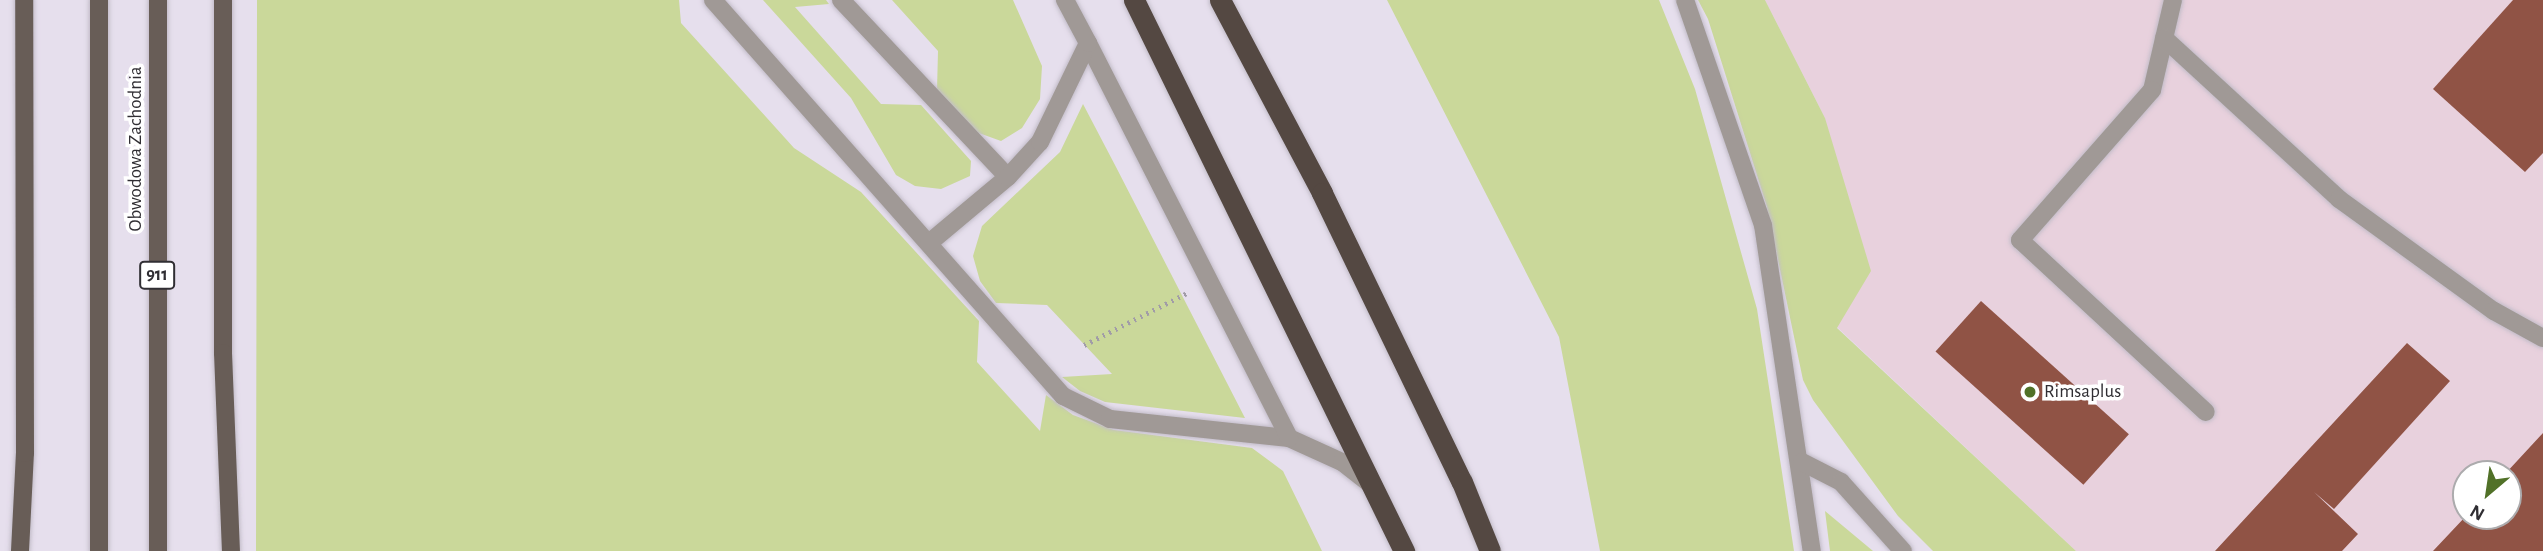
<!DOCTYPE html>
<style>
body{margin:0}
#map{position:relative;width:2543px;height:551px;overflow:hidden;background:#e6dfed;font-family:"Alegreya Sans",sans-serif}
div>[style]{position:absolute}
.industrial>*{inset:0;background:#e8d1dd}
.green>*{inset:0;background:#cad89a}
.building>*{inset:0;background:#905345;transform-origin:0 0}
.path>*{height:4.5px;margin-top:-2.25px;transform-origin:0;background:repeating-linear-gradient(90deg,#a19ca7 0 2px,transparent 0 7px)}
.roads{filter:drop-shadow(0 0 2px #c2bcc8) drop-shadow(0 0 2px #c2bcc8)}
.service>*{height:18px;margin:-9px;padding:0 9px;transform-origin:9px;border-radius:9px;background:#a09996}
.primary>*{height:18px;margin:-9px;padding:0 9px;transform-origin:9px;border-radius:9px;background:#685d57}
.motorway>*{height:21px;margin:-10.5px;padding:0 10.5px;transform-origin:10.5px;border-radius:10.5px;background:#544842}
.dots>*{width:19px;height:19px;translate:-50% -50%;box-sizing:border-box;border:4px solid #fff;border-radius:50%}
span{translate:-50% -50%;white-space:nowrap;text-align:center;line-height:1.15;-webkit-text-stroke:7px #fff;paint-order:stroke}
.shield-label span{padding:2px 5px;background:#fff;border:2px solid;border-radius:5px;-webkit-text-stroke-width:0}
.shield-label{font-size:18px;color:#302e33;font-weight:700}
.street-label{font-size:19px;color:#302e33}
.poi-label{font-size:19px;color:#302e33}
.left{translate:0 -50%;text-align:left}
.north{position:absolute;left:2452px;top:460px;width:70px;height:70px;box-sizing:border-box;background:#fff;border:2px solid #acabad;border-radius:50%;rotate:209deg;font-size:19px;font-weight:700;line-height:28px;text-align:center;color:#302e33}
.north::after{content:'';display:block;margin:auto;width:24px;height:32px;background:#517128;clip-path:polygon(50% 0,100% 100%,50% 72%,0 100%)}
</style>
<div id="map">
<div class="industrial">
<div style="clip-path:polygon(evenodd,1765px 0,2543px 0,2543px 551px,2076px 551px,1837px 327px,1825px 118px,1765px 0,2466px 474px,2508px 474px,2508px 516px,2466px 516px,2466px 474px)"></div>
</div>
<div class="green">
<div style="clip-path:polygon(257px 0,679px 0,681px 23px,794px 148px,861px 192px,979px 321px,977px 362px,1040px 431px,1046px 395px,1073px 415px,1114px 430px,1252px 448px,1283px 471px,1322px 551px,256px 551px)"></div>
<div style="clip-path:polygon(763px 0,826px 0,829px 4px,795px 7px,881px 104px,921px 105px,971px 161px,970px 176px,941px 189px,915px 186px,896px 175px,851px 98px)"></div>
<div style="clip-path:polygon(892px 0,1013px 0,1042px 66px,1040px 99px,1022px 128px,1001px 141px,976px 132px,937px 90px,938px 51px)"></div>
<div style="clip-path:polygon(1387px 0,1659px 0,1695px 89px,1757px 309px,1794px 551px,1600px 551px,1559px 337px)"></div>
<div style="clip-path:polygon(1698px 0,1765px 0,1825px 118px,1871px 271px,1837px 328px,2076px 551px,1933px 551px,1898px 516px,1813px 400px,1803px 380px,1767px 207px,1708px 19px)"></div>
<div style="clip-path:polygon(1083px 104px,1116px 167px,1245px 418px,1105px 402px,1080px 391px,1062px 377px,1112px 374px,1047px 305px,996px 303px,980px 281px,973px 256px,982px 226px,1060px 152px)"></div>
<div style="clip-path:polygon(1825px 511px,1873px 551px,1830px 551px)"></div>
</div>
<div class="building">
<div style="clip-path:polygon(2513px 0,2543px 0,2543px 153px,2525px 172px,2433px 89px)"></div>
<div style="left:1981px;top:301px;width:199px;height:68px;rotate:42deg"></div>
<div style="clip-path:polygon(2407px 343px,2450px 381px,2334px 509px,2314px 492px,2358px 534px,2342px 551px,2215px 551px)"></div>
<div style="clip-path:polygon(2543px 433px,2543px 551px,2433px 551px,2466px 516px,2508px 516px,2505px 474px)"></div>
</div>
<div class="path">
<div style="left:1084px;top:345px;width:115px;rotate:-26.8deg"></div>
</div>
<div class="roads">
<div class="service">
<div style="left:713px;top:0;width:529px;rotate:48.53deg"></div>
<div style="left:1063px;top:396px;width:52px;rotate:26.1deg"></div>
<div style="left:1110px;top:419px;width:180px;rotate:6.1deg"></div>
<div style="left:1289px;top:438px;width:58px;rotate:24.4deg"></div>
<div style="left:1342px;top:462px;width:34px;rotate:38deg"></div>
<div style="left:841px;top:0;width:243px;rotate:46.7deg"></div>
<div style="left:1685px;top:0;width:238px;rotate:70.9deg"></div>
<div style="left:1763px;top:225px;width:330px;rotate:81.5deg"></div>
<div style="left:2173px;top:0;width:92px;rotate:103.1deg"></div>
<div style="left:2152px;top:90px;width:200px;rotate:131.3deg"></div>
<div style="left:2020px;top:240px;width:253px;rotate:42.8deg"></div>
<div style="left:2164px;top:38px;width:238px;rotate:42.6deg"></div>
<div style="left:2339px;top:199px;width:191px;rotate:35.9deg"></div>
<div style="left:2494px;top:311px;width:56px;rotate:28.9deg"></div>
<div style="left:1088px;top:43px;width:443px;rotate:63deg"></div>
<div style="left:929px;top:243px;width:103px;rotate:-39.9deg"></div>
<div style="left:1008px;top:177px;width:47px;rotate:-47.6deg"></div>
<div style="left:1040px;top:142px;width:110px;rotate:-64.1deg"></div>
<div style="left:1088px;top:43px;width:49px;rotate:-118.1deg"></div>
<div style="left:1802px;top:462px;width:44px;rotate:27.1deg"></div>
<div style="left:1841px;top:482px;width:93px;rotate:48.1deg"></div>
</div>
<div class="primary">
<div style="left:99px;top:0;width:551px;rotate:90deg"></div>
<div style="left:223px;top:0;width:353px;rotate:90deg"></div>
<div style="left:223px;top:353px;width:198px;rotate:87.7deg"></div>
<div style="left:20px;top:551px;width:98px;rotate:-87.1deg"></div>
<div style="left:25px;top:453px;width:453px;rotate:-90.1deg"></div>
<div style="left:158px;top:551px;width:551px;rotate:-90deg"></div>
</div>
<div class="motorway">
<div style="left:1134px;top:0;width:614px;rotate:63.89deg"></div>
<div style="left:1220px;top:0;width:218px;rotate:62.1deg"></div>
<div style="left:1322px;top:193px;width:321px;rotate:64.2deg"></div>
<div style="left:1462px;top:482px;width:74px;rotate:67.9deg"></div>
</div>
</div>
<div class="dots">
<div style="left:2030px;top:392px;background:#517128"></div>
</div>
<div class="shield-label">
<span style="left:157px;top:275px">911</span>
</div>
<div class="street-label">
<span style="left:136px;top:149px;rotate:-90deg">Obwodowa Zachodnia</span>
</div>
<div class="poi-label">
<span class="left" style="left:2044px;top:392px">Rimsaplus</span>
</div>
<div class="north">N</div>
</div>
